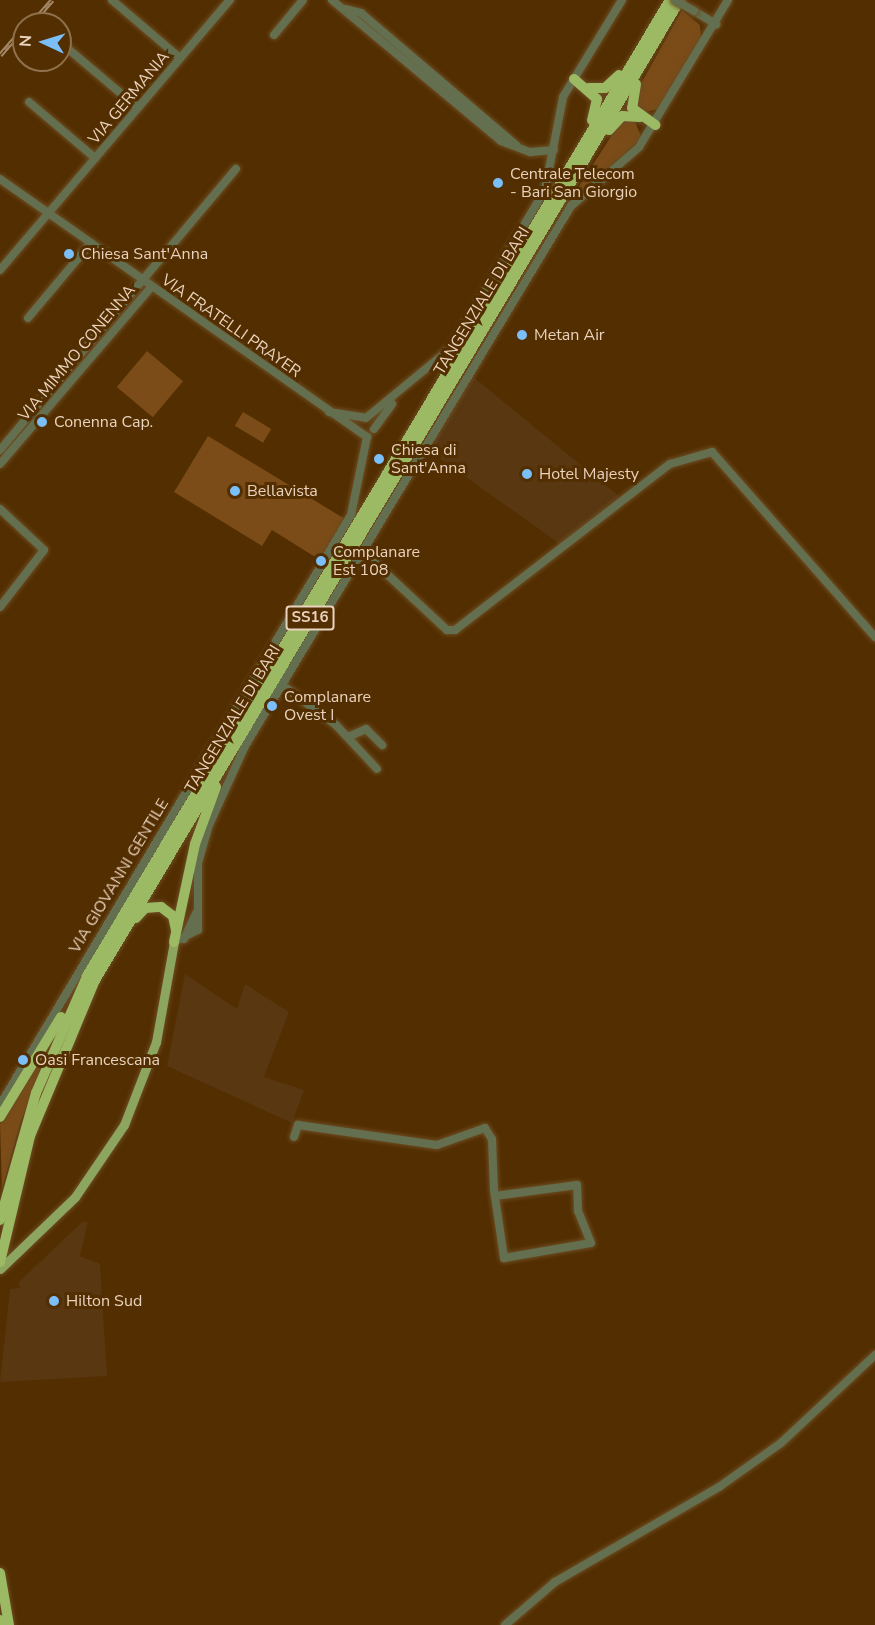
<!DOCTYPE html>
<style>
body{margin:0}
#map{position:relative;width:875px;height:1625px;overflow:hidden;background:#522e00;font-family:"Nunito Sans",sans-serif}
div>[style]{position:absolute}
.built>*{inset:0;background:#583711}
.green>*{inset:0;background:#7b4c17;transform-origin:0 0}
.roads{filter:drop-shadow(0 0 2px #6d4c22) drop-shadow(0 0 2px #6d4c22)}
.minor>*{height:8px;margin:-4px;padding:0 4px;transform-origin:4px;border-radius:4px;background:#636f4e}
.major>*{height:9px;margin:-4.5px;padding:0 4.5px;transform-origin:4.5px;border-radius:4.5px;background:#8ca55f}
.highway>*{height:10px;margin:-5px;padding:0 5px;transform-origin:5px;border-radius:5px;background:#9cba64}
.rail>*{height:4.5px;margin-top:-2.25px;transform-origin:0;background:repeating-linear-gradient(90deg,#522e00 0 7px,#a48766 0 14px);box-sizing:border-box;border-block:2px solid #a48766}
.bridges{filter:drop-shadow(0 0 2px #6d4c22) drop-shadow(0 0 2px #6d4c22)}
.minor-bridge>*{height:8px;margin:-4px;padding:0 4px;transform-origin:4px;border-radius:4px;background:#636f4e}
.dots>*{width:16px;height:16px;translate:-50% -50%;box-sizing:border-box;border:3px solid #522e00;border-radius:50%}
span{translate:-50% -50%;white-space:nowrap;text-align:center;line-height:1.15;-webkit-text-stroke:6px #522e00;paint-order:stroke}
.shield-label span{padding:2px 4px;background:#522e00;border:2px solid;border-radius:4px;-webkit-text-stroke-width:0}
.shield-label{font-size:15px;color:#ead3be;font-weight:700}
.street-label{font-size:16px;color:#ead3be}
.poi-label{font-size:16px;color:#ead3be}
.left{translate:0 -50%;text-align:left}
.north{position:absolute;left:12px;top:12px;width:60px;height:60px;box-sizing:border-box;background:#522e00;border:2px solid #8f704c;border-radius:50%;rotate:274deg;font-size:16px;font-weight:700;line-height:24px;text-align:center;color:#ead3be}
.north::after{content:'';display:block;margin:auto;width:21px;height:27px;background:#7abff8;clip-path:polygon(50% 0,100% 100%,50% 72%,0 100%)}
</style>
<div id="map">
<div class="built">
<div style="clip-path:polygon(471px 375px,621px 498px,560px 544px,428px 450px)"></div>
<div style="clip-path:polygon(185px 974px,237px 1009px,245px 984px,289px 1012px,264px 1077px,304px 1090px,292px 1123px,167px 1066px)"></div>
<div style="clip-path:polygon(82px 1222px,88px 1222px,80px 1256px,100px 1264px,107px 1376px,0 1382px,10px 1289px,20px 1288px,19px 1282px)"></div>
</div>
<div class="green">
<div style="clip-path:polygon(682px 10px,700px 25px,701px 38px,658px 109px,641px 113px,633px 98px)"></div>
<div style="clip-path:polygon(622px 119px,634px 120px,642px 138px,576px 196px,497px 315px)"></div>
<div style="left:147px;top:351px;width:47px;height:47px;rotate:40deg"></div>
<div style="left:243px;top:412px;width:33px;height:16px;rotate:31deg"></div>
<div style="clip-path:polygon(208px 436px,345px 519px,320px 560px,272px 530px,262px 546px,174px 492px)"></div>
<div style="clip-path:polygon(52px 1037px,20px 1124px,2px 1189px,0 1124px)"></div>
</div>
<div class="roads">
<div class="minor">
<div style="left:112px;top:0;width:89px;rotate:40.5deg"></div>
<div style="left:332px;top:0;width:220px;rotate:39.8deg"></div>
<div style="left:501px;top:141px;width:31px;rotate:21deg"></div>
<div style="left:530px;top:152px;width:24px;rotate:-5deg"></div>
<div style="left:346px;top:9px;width:16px;rotate:15deg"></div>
<div style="left:361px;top:13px;width:204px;rotate:40.4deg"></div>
<div style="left:694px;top:11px;width:26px;rotate:31deg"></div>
<div style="left:274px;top:35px;width:45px;rotate:-50.4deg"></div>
<div style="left:60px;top:42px;width:102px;rotate:40.2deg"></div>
<div style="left:29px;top:102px;width:87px;rotate:40.3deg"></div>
<div style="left:0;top:179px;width:449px;rotate:35.1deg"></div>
<div style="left:0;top:270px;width:355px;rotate:-49.6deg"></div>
<div style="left:28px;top:318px;width:98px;rotate:-50deg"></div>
<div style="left:329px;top:412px;width:37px;rotate:9deg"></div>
<div style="left:366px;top:418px;width:112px;rotate:-39.5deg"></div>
<div style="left:452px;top:347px;width:182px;rotate:-59.4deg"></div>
<div style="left:545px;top:190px;width:95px;rotate:-79deg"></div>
<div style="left:563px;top:97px;width:114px;rotate:-58.7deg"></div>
<div style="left:374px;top:429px;width:31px;rotate:-54deg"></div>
<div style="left:0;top:450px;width:367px;rotate:-50deg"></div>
<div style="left:0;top:464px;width:233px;rotate:-49.5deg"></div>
<div style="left:0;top:509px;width:60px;rotate:43deg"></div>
<div style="left:44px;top:550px;width:72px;rotate:127.7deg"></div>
<div style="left:362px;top:551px;width:116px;rotate:42.9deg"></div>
<div style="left:447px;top:630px;width:8px"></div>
<div style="left:455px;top:630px;width:272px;rotate:-37.7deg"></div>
<div style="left:670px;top:464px;width:44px;rotate:-15.9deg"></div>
<div style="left:712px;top:452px;width:247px;rotate:48.6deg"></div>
<div style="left:282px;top:685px;width:67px;rotate:36.5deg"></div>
<div style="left:336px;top:725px;width:60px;rotate:47deg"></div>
<div style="left:348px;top:737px;width:20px;rotate:-24deg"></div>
<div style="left:366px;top:729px;width:23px;rotate:45deg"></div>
<div style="left:184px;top:939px;width:29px;rotate:-65deg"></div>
<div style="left:174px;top:942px;width:27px;rotate:-27deg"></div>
<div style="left:198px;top:930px;width:67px;rotate:-90deg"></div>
<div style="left:198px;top:863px;width:40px;rotate:-74deg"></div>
<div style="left:209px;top:825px;width:87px;rotate:-65.5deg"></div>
<div style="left:245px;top:746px;width:631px;rotate:-58.88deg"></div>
<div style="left:571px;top:206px;width:90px;rotate:-40.9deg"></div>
<div style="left:639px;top:147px;width:172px;rotate:-58.8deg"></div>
<div style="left:0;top:1105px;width:687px;rotate:-59.25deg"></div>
<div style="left:351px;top:515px;width:80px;rotate:-78.4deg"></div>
<div style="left:294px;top:1137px;width:13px;rotate:-72deg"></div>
<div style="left:298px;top:1125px;width:140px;rotate:8.2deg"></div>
<div style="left:437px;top:1145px;width:51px;rotate:-19.5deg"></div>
<div style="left:485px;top:1128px;width:13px;rotate:58deg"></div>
<div style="left:492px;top:1139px;width:51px;rotate:87.8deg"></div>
<div style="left:494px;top:1190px;width:69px;rotate:81.6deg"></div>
<div style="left:504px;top:1258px;width:88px;rotate:-9.8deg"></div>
<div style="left:591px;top:1243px;width:35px;rotate:-112deg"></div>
<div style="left:578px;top:1211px;width:26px;rotate:-92deg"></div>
<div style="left:577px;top:1185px;width:83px;rotate:172.4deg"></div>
<div style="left:505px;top:1625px;width:66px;rotate:-40.7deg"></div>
<div style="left:555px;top:1582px;width:190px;rotate:-30.1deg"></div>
<div style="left:719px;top:1487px;width:76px;rotate:-35.4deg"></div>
<div style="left:781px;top:1443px;width:129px;rotate:-43.1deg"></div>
</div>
<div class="major">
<div style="left:0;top:1269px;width:104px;rotate:-43.8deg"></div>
<div style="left:75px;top:1197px;width:87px;rotate:-55.8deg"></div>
<div style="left:124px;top:1125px;width:89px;rotate:-68.9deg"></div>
<div style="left:156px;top:1042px;width:102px;rotate:-79.8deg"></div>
</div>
<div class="highway">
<div style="left:574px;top:79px;width:30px;rotate:41deg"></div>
<div style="left:597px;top:99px;width:22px;rotate:103deg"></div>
<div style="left:636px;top:84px;width:24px;rotate:99deg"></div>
<div style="left:632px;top:108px;width:29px;rotate:36deg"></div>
<div style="left:589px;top:88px;width:16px"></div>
<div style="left:605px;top:88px;width:19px;rotate:-43deg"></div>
<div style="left:609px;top:130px;width:19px;rotate:-47deg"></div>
<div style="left:622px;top:116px;width:18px;rotate:3deg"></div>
<div style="left:136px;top:918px;width:13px;rotate:-48deg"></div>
<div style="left:145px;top:908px;width:16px;rotate:-4deg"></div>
<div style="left:161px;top:907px;width:15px;rotate:37deg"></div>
<div style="left:173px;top:916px;width:14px;rotate:78deg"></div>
<div style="left:174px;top:942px;width:100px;rotate:-77.9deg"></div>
<div style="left:195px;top:844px;width:61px;rotate:-69.8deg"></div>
<div style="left:0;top:1117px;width:117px;rotate:-58.6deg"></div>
<div style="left:0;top:1220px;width:132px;rotate:-74.2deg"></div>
<div style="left:36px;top:1093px;width:128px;rotate:-66.4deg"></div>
<div style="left:87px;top:976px;width:1137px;rotate:-59.15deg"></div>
<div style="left:0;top:1262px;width:130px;rotate:-76.6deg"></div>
<div style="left:30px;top:1136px;width:167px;rotate:-67.4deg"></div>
<div style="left:94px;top:982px;width:1144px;rotate:-59.17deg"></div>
<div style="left:0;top:1573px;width:53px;rotate:80.2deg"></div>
<div style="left:0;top:1620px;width:5px;rotate:79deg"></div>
</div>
</div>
<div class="rail">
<div style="left:31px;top:24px;width:32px;rotate:-49deg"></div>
<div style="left:0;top:55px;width:37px;rotate:-49deg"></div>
</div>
<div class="bridges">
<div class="minor-bridge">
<div style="left:675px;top:0;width:22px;rotate:30deg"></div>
</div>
</div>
<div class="dots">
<div style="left:498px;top:183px;background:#7abff8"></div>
<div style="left:69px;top:254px;background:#7abff8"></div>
<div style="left:522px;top:335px;background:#7abff8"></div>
<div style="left:42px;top:422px;background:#7abff8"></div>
<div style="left:379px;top:459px;background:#7abff8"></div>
<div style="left:527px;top:474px;background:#7abff8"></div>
<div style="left:235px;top:491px;background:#7abff8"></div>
<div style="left:321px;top:561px;background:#7abff8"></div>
<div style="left:272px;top:706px;background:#7abff8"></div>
<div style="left:23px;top:1060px;background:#7abff8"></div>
<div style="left:54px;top:1301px;background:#7abff8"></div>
</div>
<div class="shield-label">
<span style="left:310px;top:618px">SS16</span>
</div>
<div class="street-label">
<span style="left:129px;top:98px;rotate:-50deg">VIA GERMANIA</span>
<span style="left:482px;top:301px;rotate:-59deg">TANGENZIALE DI BARI</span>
<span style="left:231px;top:326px;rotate:35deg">VIA FRATELLI PRAYER</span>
<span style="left:77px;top:353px;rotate:-50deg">VIA MIMMO CONENNA</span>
<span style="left:233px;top:719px;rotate:-59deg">TANGENZIALE DI BARI</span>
<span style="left:119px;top:876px;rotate:-59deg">VIA GIOVANNI GENTILE</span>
</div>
<div class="poi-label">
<span class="left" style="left:510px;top:183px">Centrale Telecom<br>- Bari San Giorgio</span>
<span class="left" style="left:81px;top:254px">Chiesa Sant'Anna</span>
<span class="left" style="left:534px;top:335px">Metan Air</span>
<span class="left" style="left:54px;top:422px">Conenna Cap.</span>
<span class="left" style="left:391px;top:459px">Chiesa di<br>Sant'Anna</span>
<span class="left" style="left:539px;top:474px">Hotel Majesty</span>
<span class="left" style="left:247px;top:491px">Bellavista</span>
<span class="left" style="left:333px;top:561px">Complanare<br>Est 108</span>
<span class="left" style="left:284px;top:706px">Complanare<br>Ovest I</span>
<span class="left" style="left:35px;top:1060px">Oasi Francescana</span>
<span class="left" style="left:66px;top:1301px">Hilton Sud</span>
</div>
<div class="north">N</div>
</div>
